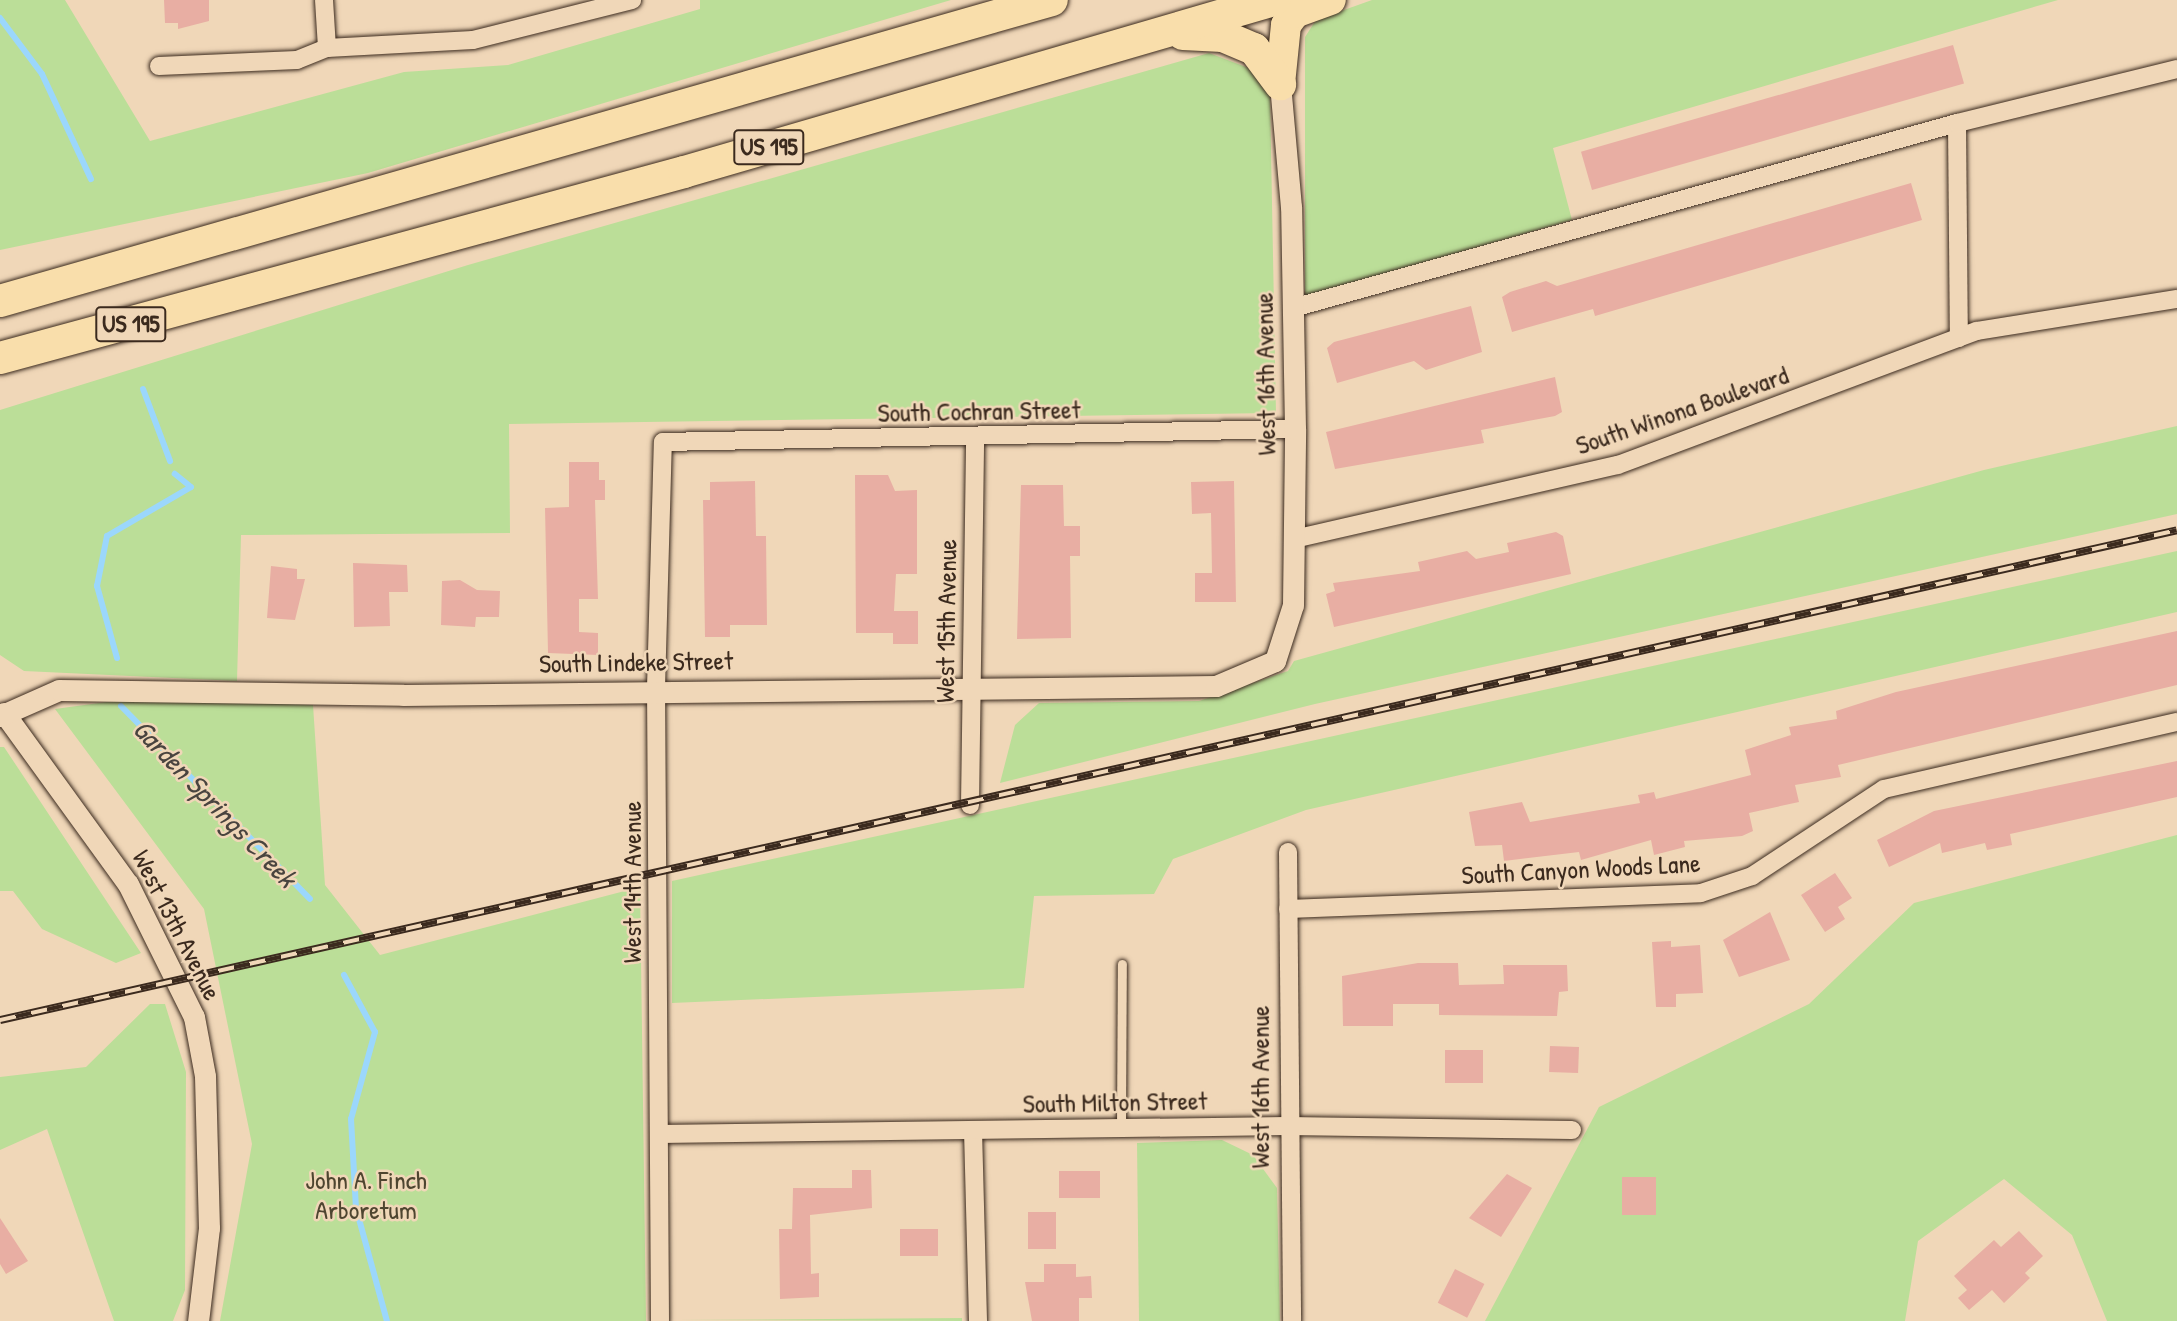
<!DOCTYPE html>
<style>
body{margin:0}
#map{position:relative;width:2177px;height:1321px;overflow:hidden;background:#f0d7b8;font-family:"Patrick Hand",sans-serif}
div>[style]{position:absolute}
.green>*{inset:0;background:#bbde98}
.stream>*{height:6px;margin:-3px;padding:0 3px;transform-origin:3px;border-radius:3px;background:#9bd7fc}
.building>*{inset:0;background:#e8aea3;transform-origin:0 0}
.roads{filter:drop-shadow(0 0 2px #3b2a1e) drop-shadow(0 0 2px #3b2a1e)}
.service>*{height:9px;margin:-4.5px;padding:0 4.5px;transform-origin:4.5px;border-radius:4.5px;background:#f0d7b8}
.minor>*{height:18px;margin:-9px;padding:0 9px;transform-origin:9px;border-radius:9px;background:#f0d7b8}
.tertiary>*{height:21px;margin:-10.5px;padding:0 10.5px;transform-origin:10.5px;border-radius:10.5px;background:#f0d7b8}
.trunk>*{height:30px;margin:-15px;padding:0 15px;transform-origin:15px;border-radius:15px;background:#f9deab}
.motorway>*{height:32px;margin:-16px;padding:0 16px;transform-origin:16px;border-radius:16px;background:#f9deab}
.rail>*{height:8px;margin-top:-4px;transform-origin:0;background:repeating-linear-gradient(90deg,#f0d7b8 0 16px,#3b2a1e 0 32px);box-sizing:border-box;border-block:2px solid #3b2a1e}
span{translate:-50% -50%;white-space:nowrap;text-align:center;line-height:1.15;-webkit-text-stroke:5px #f0d7b8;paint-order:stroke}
.shield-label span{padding:2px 5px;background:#f0d7b8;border:2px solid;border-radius:5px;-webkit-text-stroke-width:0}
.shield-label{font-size:24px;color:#3b2a1e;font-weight:700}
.street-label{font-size:26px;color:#3b2a1e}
.park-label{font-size:26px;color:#4e4530}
.water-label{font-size:28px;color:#49443f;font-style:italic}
</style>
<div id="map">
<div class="green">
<div style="clip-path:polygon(0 0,65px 0,150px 141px,404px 72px,508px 65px,700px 9px,700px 0,951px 0,368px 173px,0 250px)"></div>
<div style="clip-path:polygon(1372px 0,2058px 0,1553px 148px,1572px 220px,1305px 297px,1305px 37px,1316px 20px)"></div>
<div style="clip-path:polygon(1209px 53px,1254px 70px,1270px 97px,1276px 413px,509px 424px,510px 533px,241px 535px,237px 681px,24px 671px,0 655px,0 410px,468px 265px)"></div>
<div style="clip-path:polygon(2177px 426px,2177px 514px,1315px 704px,1000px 783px,1015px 725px,1039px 703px,1199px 701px,1288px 671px,1294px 661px,1984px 470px)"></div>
<div style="clip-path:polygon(2177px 551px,2177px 612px,1306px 810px,1173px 859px,1154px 894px,1034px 896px,1024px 988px,672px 1003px,672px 881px)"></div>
<div style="clip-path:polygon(165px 694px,313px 705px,325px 885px,380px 955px,640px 887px,646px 1321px,220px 1321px,252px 1144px,204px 909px,55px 709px)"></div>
<div style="clip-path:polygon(0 747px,4px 747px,141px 953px,116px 963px,42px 929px,13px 891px,0 891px)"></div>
<div style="clip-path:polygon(2177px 835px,2177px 1321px,2107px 1321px,2072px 1235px,2004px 1179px,1918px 1241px,1905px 1321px,1485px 1321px,1599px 1107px,1809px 1004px,1914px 903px)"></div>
<div style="clip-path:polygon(150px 1004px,165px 1004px,186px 1072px,185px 1290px,173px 1321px,114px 1321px,47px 1129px,0 1150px,0 1077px,86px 1067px)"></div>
<div style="clip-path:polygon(1222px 1140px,1253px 1155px,1277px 1188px,1280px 1321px,1139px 1321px,1137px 1143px)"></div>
<div style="clip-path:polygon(962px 1318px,962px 1321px,677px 1320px)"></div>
</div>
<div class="stream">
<div style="left:0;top:18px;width:70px;rotate:53.1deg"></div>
<div style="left:42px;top:74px;width:116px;rotate:65deg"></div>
<div style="left:143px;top:389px;width:77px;rotate:69.4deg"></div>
<div style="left:117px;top:658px;width:75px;rotate:-105.5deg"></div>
<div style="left:97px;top:586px;width:51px;rotate:-78.7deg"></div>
<div style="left:107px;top:536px;width:97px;rotate:-30.3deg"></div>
<div style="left:191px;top:487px;width:21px;rotate:-141deg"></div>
<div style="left:121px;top:706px;width:270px;rotate:45.6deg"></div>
<div style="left:344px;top:975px;width:65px;rotate:61.5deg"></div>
<div style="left:375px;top:1032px;width:90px;rotate:105.4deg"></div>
<div style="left:351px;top:1119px;width:89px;rotate:86.8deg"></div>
<div style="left:356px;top:1208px;width:117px;rotate:74.7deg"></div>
</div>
<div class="building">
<div style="clip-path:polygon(164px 0,209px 0,209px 21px,178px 29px,178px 23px,165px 23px)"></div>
<div style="left:1953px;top:45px;width:40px;height:387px;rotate:74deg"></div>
<div style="clip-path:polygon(1911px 183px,1922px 220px,1595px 316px,1593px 309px,1512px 332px,1502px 297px,1510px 292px,1546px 281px,1557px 286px)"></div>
<div style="clip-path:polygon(1471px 306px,1482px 352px,1426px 370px,1414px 361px,1337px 383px,1327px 348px,1334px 342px)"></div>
<div style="clip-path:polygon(1555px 377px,1562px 412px,1555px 416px,1481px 430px,1484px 443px,1335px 469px,1326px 432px)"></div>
<div style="clip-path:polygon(569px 462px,599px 462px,599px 480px,605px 480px,605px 500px,595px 500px,598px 599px,579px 599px,579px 632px,598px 633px,598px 655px,548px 653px,545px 508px,569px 507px)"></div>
<div style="clip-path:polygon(855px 475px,888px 475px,895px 491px,917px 490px,917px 574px,896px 574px,894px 611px,918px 611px,918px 644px,893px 644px,893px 633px,856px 633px)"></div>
<div style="clip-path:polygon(755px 481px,756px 536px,766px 536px,767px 625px,730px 625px,730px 637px,705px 637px,703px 500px,710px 500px,710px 482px)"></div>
<div style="clip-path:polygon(1234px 481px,1236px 602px,1195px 602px,1195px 573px,1212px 573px,1211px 513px,1192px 514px,1191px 482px)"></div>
<div style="clip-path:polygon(1021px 485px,1063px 485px,1064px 526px,1080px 526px,1080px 556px,1070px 556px,1071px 638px,1017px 639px)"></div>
<div style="clip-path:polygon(1556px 532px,1563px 536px,1571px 574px,1334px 627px,1326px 594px,1335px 591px,1333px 583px,1420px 571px,1418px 562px,1467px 551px,1476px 559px,1509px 552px,1507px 543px)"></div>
<div style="clip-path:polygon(353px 563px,407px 565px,408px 592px,389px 592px,390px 626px,354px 627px)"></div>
<div style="clip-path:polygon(271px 566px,297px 569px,297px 579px,305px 579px,295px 620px,267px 618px)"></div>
<div style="clip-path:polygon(460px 580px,477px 590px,500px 591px,499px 617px,476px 617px,475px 627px,441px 625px,442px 581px)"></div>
<div style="clip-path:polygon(2177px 631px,2177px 685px,1838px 765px,1841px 777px,1795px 785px,1799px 802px,1749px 813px,1753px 831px,1742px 836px,1684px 841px,1685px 847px,1654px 855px,1651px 840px,1581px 860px,1579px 852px,1504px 861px,1502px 845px,1475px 846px,1469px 812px,1522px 802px,1530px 822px,1640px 803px,1638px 795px,1654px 792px,1656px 799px,1689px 791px,1751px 775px,1745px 750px,1791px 735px,1789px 727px,1837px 719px,1836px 711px,1896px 692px)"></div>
<div style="clip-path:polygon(2177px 761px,2177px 797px,2010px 834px,2012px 845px,1987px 850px,1985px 843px,1942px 853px,1940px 843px,1889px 867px,1877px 840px,1934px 811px)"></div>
<div style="clip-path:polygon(1835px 873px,1852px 898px,1838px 907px,1845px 919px,1825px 932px,1801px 895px)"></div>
<div style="clip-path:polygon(1770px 912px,1790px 960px,1739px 977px,1723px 940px)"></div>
<div style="clip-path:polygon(1671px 941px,1671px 947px,1700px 945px,1703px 993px,1676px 994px,1676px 1007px,1656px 1007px,1652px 942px)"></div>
<div style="clip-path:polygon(1418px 963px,1458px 963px,1459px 985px,1504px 984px,1503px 965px,1567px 965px,1568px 991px,1559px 992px,1557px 1016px,1439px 1015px,1439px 1004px,1393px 1004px,1393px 1026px,1343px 1026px,1342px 976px)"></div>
<div style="left:1550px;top:1046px;width:29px;height:26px;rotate:2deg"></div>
<div style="left:1483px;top:1050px;width:33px;height:38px;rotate:90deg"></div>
<div style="clip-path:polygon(852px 1170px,871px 1170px,872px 1208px,810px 1215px,811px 1274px,819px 1273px,819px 1297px,780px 1299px,779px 1229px,792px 1229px,793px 1188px,852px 1188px)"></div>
<div style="left:1059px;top:1171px;width:41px;height:27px"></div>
<div style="clip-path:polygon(1507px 1174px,1532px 1188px,1501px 1237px,1469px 1218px)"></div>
<div style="left:1622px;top:1177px;width:34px;height:38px"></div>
<div style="left:1028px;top:1212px;width:28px;height:37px"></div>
<div style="clip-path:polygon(0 1218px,28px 1261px,6px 1274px,0 1264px)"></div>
<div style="left:900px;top:1229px;width:38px;height:27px"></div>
<div style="clip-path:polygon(2019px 1231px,2043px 1256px,2025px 1273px,2030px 1278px,2004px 1303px,1992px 1290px,1969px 1310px,1958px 1298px,1967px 1290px,1954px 1276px,1994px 1240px,2001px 1247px)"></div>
<div style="clip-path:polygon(1044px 1264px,1076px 1264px,1076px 1277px,1091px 1276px,1092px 1298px,1079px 1298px,1079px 1321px,1032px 1321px,1025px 1282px,1044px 1282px)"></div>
<div style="left:1455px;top:1269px;width:33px;height:38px;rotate:27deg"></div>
</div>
<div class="roads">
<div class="service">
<div style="left:1121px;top:1128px;width:164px;rotate:-89.7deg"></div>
</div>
<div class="minor">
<div style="left:324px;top:0;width:48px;rotate:86.4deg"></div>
<div style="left:159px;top:66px;width:138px;rotate:-2.5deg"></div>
<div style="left:297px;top:60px;width:32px;rotate:-22deg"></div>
<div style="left:327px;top:48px;width:146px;rotate:-3.1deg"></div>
<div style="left:473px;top:40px;width:164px;rotate:-14.1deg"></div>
<div style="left:1957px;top:123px;width:215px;rotate:89.5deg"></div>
<div style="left:1293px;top:308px;width:689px;rotate:-15.57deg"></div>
<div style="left:1957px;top:123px;width:227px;rotate:-13.8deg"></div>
<div style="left:1294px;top:539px;width:332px;rotate:-12.9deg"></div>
<div style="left:1618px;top:465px;width:383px;rotate:-20.5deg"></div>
<div style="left:1977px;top:331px;width:203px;rotate:-9.1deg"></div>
<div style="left:970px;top:805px;width:366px;rotate:-89.2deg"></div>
<div style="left:1288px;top:852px;width:469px;rotate:89.5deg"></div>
<div style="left:1288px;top:909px;width:413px;rotate:-2.2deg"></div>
<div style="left:1701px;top:893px;width:54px;rotate:-18.4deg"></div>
<div style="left:1752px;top:876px;width:158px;rotate:-33.4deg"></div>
<div style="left:1884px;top:789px;width:301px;rotate:-12.9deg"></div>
<div style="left:973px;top:1130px;width:191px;rotate:88.5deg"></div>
<div style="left:659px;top:1134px;width:628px;rotate:-0.73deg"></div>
<div style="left:1287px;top:1126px;width:285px;rotate:0.8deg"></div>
<div style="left:660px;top:1321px;width:633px;rotate:-90.36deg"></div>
<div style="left:656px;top:688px;width:246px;rotate:-88.4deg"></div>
<div style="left:663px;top:442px;width:632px;rotate:-1.18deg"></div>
</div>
<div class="tertiary">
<div style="left:4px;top:713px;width:211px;rotate:54.1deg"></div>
<div style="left:128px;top:884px;width:148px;rotate:63.6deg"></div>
<div style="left:194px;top:1017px;width:60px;rotate:79.4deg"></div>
<div style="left:205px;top:1076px;width:152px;rotate:88.5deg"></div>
<div style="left:209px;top:1228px;width:94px;rotate:96.7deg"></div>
<div style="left:0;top:716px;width:64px;rotate:-23.8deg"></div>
<div style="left:59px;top:690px;width:344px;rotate:0.8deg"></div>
<div style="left:403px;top:695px;width:813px;rotate:-0.63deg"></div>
<div style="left:1216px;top:686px;width:64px;rotate:-23deg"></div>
<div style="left:1275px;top:661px;width:59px;rotate:-72.2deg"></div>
<div style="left:1293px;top:605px;width:176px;rotate:-89.3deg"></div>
<div style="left:1295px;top:429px;width:222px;rotate:-91deg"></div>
<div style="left:1291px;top:207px;width:123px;rotate:-95.1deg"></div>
</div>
<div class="trunk">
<div style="left:1280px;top:84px;width:59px;rotate:-84.2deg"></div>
<div style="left:1286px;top:25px;width:15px;rotate:-53deg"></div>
<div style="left:1295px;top:13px;width:38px;rotate:-20deg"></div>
</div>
<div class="motorway">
<div style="left:1183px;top:34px;width:40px;rotate:2.9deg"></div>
<div style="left:1223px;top:36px;width:34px;rotate:23deg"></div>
<div style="left:1254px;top:49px;width:44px;rotate:53.4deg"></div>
<div style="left:0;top:301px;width:1094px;rotate:-15.97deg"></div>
<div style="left:0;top:358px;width:709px;rotate:-15.21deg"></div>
<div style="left:684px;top:172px;width:615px;rotate:-16.25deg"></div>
</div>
</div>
<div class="rail">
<div style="left:0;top:1020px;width:2231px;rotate:-12.68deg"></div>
</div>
<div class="shield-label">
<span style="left:769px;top:147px">US 195</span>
<span style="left:131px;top:324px">US 195</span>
</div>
<div class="street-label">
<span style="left:1265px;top:374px;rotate:-91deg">West 16th Avenue</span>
<span style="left:1682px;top:410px;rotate:-19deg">South Winona Boulevard</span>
<span style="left:979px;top:411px;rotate:-1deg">South Cochran Street</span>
<span style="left:946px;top:621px;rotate:-89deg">West 15th Avenue</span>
<span style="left:636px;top:662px;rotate:-1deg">South Lindeke Street</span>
<span style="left:1581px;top:869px;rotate:-3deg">South Canyon Woods Lane</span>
<span style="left:632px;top:882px;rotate:-90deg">West 14th Avenue</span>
<span style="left:177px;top:925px;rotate:63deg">West 13th Avenue</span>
<span style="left:1260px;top:1087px;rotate:-90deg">West 16th Avenue</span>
<span style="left:1115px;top:1102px;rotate:-1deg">South Milton Street</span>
</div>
<div class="park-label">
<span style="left:366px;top:1195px">John A. Finch<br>Arboretum</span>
</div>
<div class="water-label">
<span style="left:215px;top:803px;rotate:46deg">Garden Springs Creek</span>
</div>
</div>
